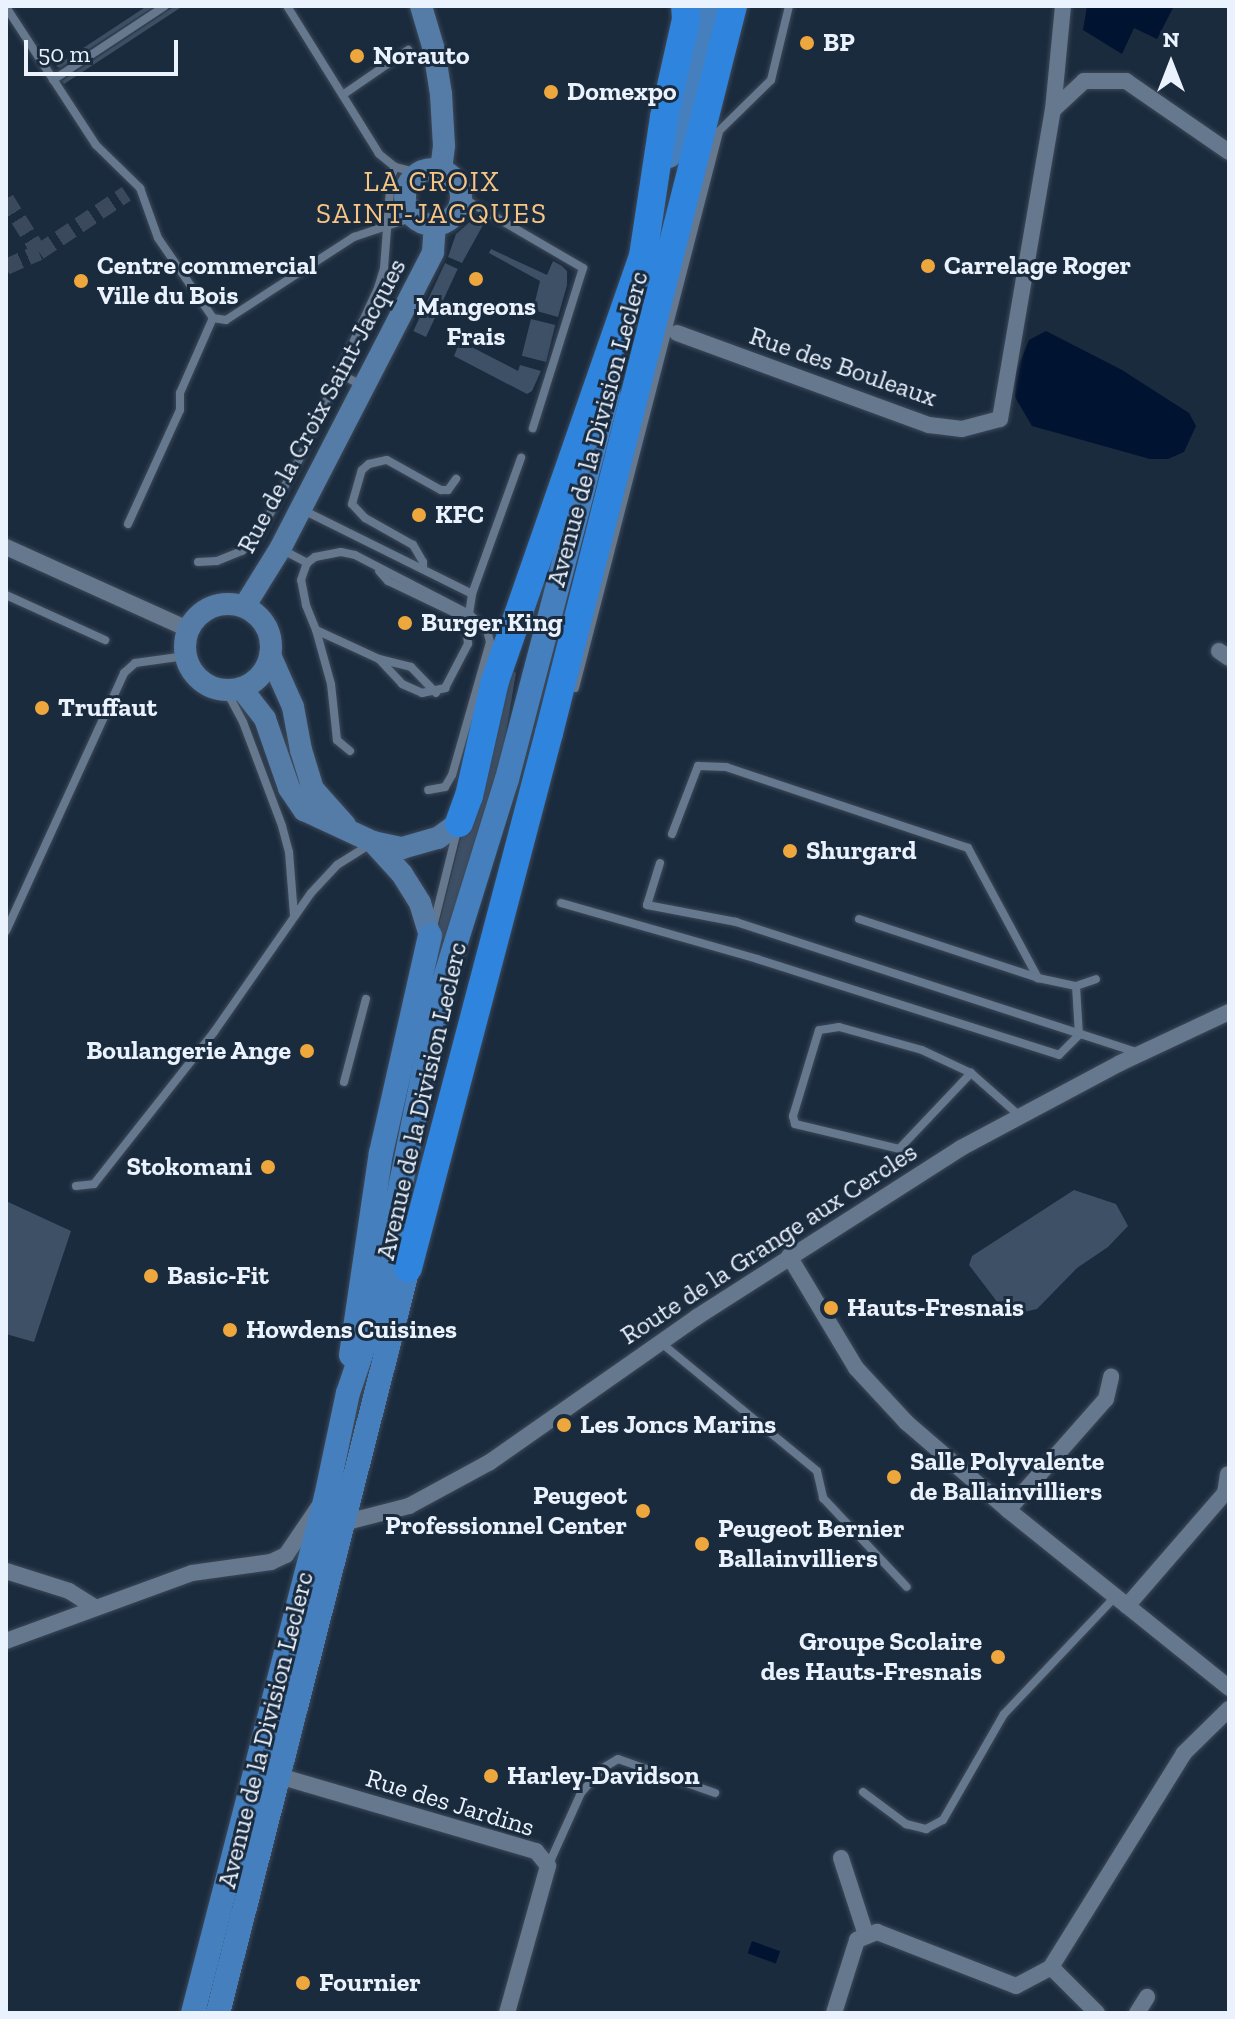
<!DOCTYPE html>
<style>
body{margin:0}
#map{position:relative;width:1235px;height:2019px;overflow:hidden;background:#1b2b3e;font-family:"Zilla Slab",serif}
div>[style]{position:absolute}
.green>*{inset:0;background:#3e5066;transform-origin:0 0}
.water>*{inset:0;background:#001331;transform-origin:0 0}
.street-tunnel>*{height:16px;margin-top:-8px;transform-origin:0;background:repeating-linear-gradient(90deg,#3a495b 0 16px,transparent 0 24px)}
.roads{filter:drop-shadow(0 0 2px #3c4958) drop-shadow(0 0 2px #3c4958)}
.lane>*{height:8px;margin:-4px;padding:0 4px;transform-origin:4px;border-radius:4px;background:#65788e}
.street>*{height:16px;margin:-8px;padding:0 8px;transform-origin:8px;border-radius:8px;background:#65788e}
.secondary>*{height:22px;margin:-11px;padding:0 11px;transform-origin:11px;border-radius:11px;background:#557ca6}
.secondary>.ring{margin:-11px;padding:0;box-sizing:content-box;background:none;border:22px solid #557ca6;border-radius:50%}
.primary>*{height:24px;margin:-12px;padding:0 12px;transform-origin:12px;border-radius:12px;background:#457fbe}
.highway>*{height:28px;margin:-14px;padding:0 14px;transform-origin:14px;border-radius:14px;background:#2f84de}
.dots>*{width:22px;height:22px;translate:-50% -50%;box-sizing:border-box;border:4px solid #1b2b3e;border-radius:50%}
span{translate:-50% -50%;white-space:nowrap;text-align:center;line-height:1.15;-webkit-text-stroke:6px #1b2b3e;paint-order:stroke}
.poi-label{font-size:26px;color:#eaf2fd;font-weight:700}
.left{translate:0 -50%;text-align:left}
.right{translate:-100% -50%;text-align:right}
.street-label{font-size:26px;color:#eaf2fd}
.neighbourhood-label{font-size:28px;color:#f7c584;letter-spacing:2px}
.frame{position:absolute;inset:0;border:8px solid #eaf2fd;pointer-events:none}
.north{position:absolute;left:1131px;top:24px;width:80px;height:80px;-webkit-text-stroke:6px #1b2b3e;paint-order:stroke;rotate:0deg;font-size:22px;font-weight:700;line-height:32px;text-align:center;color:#eaf2fd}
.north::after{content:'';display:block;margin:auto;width:28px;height:36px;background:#eaf2fd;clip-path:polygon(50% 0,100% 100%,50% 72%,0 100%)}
.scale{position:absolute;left:24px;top:40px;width:154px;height:36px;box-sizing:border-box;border:4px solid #eaf2fd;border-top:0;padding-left:10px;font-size:24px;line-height:28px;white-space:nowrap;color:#eaf2fd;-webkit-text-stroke:6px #1b2b3e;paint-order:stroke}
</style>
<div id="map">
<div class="green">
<div style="clip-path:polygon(147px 6px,155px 6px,60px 68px,56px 66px)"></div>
<div style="clip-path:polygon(175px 6px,183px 6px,64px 84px,62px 81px)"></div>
<div style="clip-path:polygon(472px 220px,483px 225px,462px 263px,448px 257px,456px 234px)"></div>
<div style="clip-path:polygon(491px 249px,547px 275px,553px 261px,562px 266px,567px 271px,567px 285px,558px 317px,533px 310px,540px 281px,489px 253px)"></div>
<div style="left:445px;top:263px;width:14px;height:75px;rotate:25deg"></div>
<div style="left:531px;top:319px;width:25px;height:38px;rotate:14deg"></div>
<div style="clip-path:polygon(460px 341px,518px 371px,520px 365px,541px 371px,532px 391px,527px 394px,454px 356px)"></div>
<div style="clip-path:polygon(511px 670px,516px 673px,499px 774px,378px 1245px,412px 1031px,496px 698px)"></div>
<div style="clip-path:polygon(1074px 1190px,1116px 1204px,1128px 1226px,1108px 1247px,1077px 1268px,1037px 1309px,1024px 1312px,998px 1303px,969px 1265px,972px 1256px)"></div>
<div style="clip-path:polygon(6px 1201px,71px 1231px,34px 1342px,6px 1334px)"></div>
</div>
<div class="water">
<div style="clip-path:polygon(1087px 6px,1174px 6px,1157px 39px,1134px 28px,1122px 54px,1083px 30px)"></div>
<div style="clip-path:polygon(1046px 331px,1122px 370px,1189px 413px,1196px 426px,1184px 452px,1168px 459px,1150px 459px,1032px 426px,1015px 397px,1016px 372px,1029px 340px)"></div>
<div style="left:752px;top:1941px;width:30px;height:13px;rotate:20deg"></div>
</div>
<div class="street-tunnel">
<div style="left:6px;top:199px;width:62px;rotate:58.1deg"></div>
<div style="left:39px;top:252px;width:105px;rotate:-33.7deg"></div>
<div style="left:6px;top:267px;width:36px;rotate:-24deg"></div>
</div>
<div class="roads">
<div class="lane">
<div style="left:287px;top:6px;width:174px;rotate:58.1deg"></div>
<div style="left:379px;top:154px;width:21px;rotate:39deg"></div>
<div style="left:395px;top:167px;width:25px;rotate:14deg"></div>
<div style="left:6px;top:7px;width:165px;rotate:56.9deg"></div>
<div style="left:96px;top:145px;width:62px;rotate:44.3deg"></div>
<div style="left:140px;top:188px;width:53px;rotate:70.2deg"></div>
<div style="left:158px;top:238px;width:97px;rotate:55.5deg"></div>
<div style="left:213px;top:318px;width:13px;rotate:9deg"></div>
<div style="left:226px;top:320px;width:153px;rotate:-33deg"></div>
<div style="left:354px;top:237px;width:62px;rotate:-18.7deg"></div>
<div style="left:53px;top:80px;width:134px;rotate:-33.5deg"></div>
<div style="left:344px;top:94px;width:78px;rotate:-34.5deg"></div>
<div style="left:716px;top:134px;width:77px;rotate:-44.5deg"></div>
<div style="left:771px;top:80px;width:76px;rotate:-76.3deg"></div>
<div style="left:461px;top:197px;width:141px;rotate:30.2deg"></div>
<div style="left:583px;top:268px;width:168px;rotate:107.4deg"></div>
<div style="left:338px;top:373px;width:27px;rotate:27deg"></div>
<div style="left:301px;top:509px;width:191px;rotate:26.4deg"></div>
<div style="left:128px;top:524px;width:125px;rotate:-65.5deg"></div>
<div style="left:180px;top:410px;width:17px;rotate:-90deg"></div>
<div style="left:180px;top:393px;width:82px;rotate:-66.3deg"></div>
<div style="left:281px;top:549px;width:30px;rotate:28deg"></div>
<div style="left:198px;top:562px;width:19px;rotate:-3deg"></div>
<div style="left:217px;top:561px;width:27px;rotate:-22deg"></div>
<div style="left:242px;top:551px;width:22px;rotate:-43deg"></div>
<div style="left:258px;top:536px;width:93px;rotate:-61.8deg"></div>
<div style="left:302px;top:454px;width:183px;rotate:-65.4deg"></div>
<div style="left:378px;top:288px;width:21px;rotate:-73deg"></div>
<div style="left:384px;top:268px;width:91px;rotate:-85.6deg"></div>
<div style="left:391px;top:177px;width:11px;rotate:-68deg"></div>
<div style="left:423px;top:569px;width:7px;rotate:-90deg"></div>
<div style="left:423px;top:562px;width:20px;rotate:-120deg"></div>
<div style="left:413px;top:545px;width:55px;rotate:-150.6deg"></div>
<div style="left:365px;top:518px;width:19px;rotate:-133deg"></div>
<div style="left:352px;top:504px;width:35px;rotate:-74deg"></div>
<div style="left:362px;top:470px;width:9px;rotate:-41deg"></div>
<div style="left:369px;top:464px;width:18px;rotate:-13deg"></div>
<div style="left:387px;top:460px;width:62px;rotate:29.1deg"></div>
<div style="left:441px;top:490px;width:7px"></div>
<div style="left:448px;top:490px;width:14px;rotate:-54deg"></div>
<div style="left:6px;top:595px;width:109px;rotate:24.4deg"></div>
<div style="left:469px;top:614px;width:20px;rotate:-81deg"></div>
<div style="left:472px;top:594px;width:145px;rotate:-70.2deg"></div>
<div style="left:316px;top:630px;width:69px;rotate:24.7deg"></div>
<div style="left:379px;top:659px;width:34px;rotate:47deg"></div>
<div style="left:402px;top:684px;width:22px;rotate:24deg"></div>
<div style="left:422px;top:693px;width:24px;rotate:-12deg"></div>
<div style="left:445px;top:688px;width:50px;rotate:-62.4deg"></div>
<div style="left:468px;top:644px;width:20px;rotate:-96deg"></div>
<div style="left:466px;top:624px;width:9px;rotate:-122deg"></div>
<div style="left:461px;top:616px;width:81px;rotate:-154.4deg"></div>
<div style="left:388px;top:581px;width:13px;rotate:-132deg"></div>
<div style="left:379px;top:659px;width:33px;rotate:14deg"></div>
<div style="left:411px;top:667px;width:36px;rotate:46deg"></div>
<div style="left:575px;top:688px;width:574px;rotate:-75.48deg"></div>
<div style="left:226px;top:690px;width:36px;rotate:62deg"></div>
<div style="left:243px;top:722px;width:111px;rotate:69.4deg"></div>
<div style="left:282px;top:826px;width:27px;rotate:75deg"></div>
<div style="left:289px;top:852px;width:63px;rotate:85.5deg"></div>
<div style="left:350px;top:751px;width:17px;rotate:-140deg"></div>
<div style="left:337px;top:740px;width:56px;rotate:-96.1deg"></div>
<div style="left:331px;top:684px;width:56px;rotate:-105.5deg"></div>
<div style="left:316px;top:630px;width:27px;rotate:-112deg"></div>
<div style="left:306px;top:605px;width:25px;rotate:-101deg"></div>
<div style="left:301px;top:580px;width:18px;rotate:-71deg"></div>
<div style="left:307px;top:563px;width:10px;rotate:-37deg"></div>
<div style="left:315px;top:557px;width:26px;rotate:-11deg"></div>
<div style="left:341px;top:552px;width:14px;rotate:12deg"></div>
<div style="left:355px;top:555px;width:128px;rotate:27.4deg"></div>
<div style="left:469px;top:614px;width:24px;rotate:42deg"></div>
<div style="left:487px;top:630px;width:12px;rotate:76deg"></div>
<div style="left:490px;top:642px;width:138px;rotate:105.9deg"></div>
<div style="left:452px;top:775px;width:14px;rotate:120deg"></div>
<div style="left:445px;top:787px;width:17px;rotate:170deg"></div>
<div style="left:672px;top:834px;width:73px;rotate:-69.1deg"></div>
<div style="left:698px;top:766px;width:28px;rotate:2deg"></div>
<div style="left:726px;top:767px;width:255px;rotate:18.5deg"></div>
<div style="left:968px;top:848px;width:148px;rotate:61.7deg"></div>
<div style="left:660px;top:863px;width:44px;rotate:107.2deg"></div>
<div style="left:647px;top:905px;width:91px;rotate:10.8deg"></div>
<div style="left:736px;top:922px;width:421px;rotate:18deg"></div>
<div style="left:561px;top:903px;width:204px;rotate:15.9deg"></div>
<div style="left:757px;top:959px;width:317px;rotate:17.6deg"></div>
<div style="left:1059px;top:1055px;width:28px;rotate:-45deg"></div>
<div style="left:1079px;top:1035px;width:49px;rotate:-93.5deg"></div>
<div style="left:859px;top:919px;width:188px;rotate:18.2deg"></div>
<div style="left:1038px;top:978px;width:39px;rotate:12deg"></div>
<div style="left:1076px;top:986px;width:21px;rotate:-19deg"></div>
<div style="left:434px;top:923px;width:95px;rotate:-76deg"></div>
<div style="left:6px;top:931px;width:284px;rotate:-65.4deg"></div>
<div style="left:124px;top:673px;width:15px;rotate:-42deg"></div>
<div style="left:135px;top:663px;width:51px;rotate:-7.8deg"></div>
<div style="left:971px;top:1073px;width:54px;rotate:-154.9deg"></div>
<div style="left:922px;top:1050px;width:86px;rotate:-164.5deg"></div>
<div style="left:839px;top:1027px;width:20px;rotate:171deg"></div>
<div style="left:819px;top:1030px;width:90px;rotate:106.8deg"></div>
<div style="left:793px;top:1116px;width:8px;rotate:76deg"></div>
<div style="left:795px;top:1124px;width:107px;rotate:13.5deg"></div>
<div style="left:899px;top:1149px;width:105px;rotate:-46.5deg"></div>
<div style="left:971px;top:1073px;width:65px;rotate:41.3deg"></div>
<div style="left:344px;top:1082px;width:86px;rotate:-75.2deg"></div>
<div style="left:76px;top:1186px;width:18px;rotate:-6deg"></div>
<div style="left:94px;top:1184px;width:194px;rotate:-51.7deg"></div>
<div style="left:214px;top:1032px;width:169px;rotate:-55.1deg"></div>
<div style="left:311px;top:893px;width:38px;rotate:-47deg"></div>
<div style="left:337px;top:865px;width:38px;rotate:-32deg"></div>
<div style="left:660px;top:1342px;width:203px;rotate:39.4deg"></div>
<div style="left:817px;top:1471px;width:28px;rotate:77deg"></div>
<div style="left:823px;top:1498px;width:122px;rotate:46.7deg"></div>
<div style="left:863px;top:1792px;width:54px;rotate:36.7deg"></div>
<div style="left:906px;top:1824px;width:21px;rotate:14deg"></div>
<div style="left:926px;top:1829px;width:19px;rotate:-28deg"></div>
<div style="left:943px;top:1820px;width:122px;rotate:-60.1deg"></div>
<div style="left:1004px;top:1714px;width:161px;rotate:-46.5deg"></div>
<div style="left:548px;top:1866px;width:80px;rotate:-65.7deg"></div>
<div style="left:581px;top:1793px;width:33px;rotate:-49deg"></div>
<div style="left:603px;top:1768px;width:17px;rotate:-31deg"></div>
<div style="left:618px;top:1759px;width:103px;rotate:19.3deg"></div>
</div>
<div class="street">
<div style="left:1053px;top:110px;width:104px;rotate:-84.5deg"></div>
<div style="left:677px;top:333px;width:268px;rotate:20.1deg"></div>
<div style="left:929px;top:425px;width:33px;rotate:7deg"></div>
<div style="left:962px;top:429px;width:39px;rotate:-15deg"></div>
<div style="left:1000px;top:419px;width:314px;rotate:-80.3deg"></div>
<div style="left:1053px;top:110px;width:42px;rotate:-43.1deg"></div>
<div style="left:1084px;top:81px;width:42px"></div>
<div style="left:1126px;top:81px;width:125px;rotate:34.6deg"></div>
<div style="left:6px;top:547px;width:200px;rotate:24.3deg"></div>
<div style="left:1219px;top:651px;width:12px;rotate:35deg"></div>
<div style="left:789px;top:1256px;width:131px;rotate:59.1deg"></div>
<div style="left:856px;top:1368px;width:75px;rotate:47.2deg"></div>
<div style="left:907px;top:1423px;width:133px;rotate:40.7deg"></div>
<div style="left:1008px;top:1510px;width:284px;rotate:38.8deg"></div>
<div style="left:1008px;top:1510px;width:148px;rotate:-48.6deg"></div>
<div style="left:1106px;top:1399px;width:23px;rotate:-77deg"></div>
<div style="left:343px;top:1523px;width:68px;rotate:-14.4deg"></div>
<div style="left:409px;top:1506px;width:92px;rotate:-28.5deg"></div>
<div style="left:490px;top:1462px;width:253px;rotate:-35deg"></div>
<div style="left:697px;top:1317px;width:313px;rotate:-32.6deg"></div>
<div style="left:961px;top:1148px;width:180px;rotate:-28.1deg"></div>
<div style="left:1120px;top:1063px;width:120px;rotate:-25.1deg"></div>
<div style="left:6px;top:1571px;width:66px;rotate:17.6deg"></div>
<div style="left:69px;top:1591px;width:31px;rotate:32deg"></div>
<div style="left:1127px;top:1606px;width:150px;rotate:-49.1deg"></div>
<div style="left:1225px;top:1493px;width:19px;rotate:-81deg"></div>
<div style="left:6px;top:1641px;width:198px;rotate:-20.1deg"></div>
<div style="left:192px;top:1573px;width:80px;rotate:-7.9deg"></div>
<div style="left:271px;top:1562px;width:17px;rotate:-25deg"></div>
<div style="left:286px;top:1555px;width:57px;rotate:-55.8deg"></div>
<div style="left:279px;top:1776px;width:268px;rotate:16.3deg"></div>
<div style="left:536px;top:1851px;width:19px;rotate:51deg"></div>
<div style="left:548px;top:1866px;width:153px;rotate:105.6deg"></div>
<div style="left:841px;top:1858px;width:81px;rotate:72deg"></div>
<div style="left:1051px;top:1967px;width:65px;rotate:45deg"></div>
<div style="left:834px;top:2013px;width:77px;rotate:-72.5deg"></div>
<div style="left:857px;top:1940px;width:22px;rotate:-22deg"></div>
<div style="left:877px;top:1932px;width:149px;rotate:21.2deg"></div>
<div style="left:1016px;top:1986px;width:40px;rotate:-28deg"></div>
<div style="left:1051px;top:1967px;width:252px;rotate:-58.1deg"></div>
<div style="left:1184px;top:1753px;width:63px;rotate:-44.4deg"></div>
<div style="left:1137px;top:2013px;width:19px;rotate:-58deg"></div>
</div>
<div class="secondary">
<div style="left:421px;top:6px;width:46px;rotate:73.5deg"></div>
<div style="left:434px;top:50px;width:45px;rotate:81deg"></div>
<div style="left:441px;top:94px;width:52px;rotate:86.7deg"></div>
<div style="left:444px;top:146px;width:24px;rotate:97deg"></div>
<div class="ring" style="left:405px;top:169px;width:34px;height:34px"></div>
<div class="ring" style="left:185px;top:604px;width:64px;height:64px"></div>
<div style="left:244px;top:607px;width:68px;rotate:-58.2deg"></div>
<div style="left:280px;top:549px;width:334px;rotate:-62.7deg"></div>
<div style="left:433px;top:252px;width:27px;rotate:-86deg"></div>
<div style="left:270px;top:655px;width:57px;rotate:66.1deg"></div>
<div style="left:293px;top:707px;width:44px;rotate:79.5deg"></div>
<div style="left:301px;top:750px;width:41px;rotate:72.9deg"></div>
<div style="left:313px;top:789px;width:48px;rotate:48.4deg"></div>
<div style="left:241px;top:688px;width:39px;rotate:52deg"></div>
<div style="left:265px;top:719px;width:73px;rotate:70.8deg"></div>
<div style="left:289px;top:788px;width:27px;rotate:56deg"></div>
<div style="left:304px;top:810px;width:76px;rotate:24.9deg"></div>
<div style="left:373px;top:842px;width:30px;rotate:12deg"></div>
<div style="left:402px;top:848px;width:37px;rotate:-16deg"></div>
<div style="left:438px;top:838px;width:26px;rotate:-36deg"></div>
<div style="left:373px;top:842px;width:43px;rotate:47.8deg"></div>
<div style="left:402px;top:874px;width:34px;rotate:58deg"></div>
<div style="left:420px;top:903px;width:34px;rotate:73deg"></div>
</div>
<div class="primary">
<div style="left:669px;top:156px;width:155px;rotate:-75.8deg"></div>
<div style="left:351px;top:1355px;width:204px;rotate:-81.6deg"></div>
<div style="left:381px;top:1153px;width:223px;rotate:-77.3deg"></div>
<div style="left:193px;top:2013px;width:533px;rotate:-75.55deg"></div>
<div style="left:326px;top:1497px;width:106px;rotate:-78.1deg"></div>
<div style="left:348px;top:1393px;width:81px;rotate:-71.3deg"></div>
<div style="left:374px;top:1316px;width:326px;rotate:-78.5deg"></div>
<div style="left:439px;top:997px;width:228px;rotate:-72.7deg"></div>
<div style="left:507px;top:779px;width:399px;rotate:-75.3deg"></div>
<div style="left:218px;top:2013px;width:769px;rotate:-75.69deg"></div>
</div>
<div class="highway">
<div style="left:459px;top:823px;width:29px;rotate:-70deg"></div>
<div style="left:469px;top:796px;width:118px;rotate:-77.3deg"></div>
<div style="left:495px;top:681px;width:450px;rotate:-70.8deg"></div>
<div style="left:643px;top:256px;width:141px;rotate:-81.4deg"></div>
<div style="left:664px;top:117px;width:100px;rotate:-77.3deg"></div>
<div style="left:686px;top:19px;width:13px;rotate:-94deg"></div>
<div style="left:408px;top:1268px;width:553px;rotate:-75.24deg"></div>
<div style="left:549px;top:733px;width:750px;rotate:-75.8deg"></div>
</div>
</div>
<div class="dots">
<div style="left:807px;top:43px;background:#eea73d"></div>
<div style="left:357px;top:56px;background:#eea73d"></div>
<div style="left:551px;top:92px;background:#eea73d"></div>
<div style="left:928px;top:266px;background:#eea73d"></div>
<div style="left:476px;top:279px;background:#eea73d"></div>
<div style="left:81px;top:281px;background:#eea73d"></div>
<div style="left:419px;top:515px;background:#eea73d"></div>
<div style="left:405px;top:623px;background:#eea73d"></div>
<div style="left:42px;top:708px;background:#eea73d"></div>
<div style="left:790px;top:851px;background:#eea73d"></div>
<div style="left:307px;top:1051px;background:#eea73d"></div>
<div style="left:268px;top:1167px;background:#eea73d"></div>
<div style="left:151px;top:1276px;background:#eea73d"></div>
<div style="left:831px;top:1308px;background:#eea73d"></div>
<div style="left:230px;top:1330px;background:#eea73d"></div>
<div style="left:564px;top:1425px;background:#eea73d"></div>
<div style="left:894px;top:1477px;background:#eea73d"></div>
<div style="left:643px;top:1511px;background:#eea73d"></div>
<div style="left:702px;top:1544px;background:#eea73d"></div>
<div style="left:998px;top:1657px;background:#eea73d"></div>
<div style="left:491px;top:1776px;background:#eea73d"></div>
<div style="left:303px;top:1983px;background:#eea73d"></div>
</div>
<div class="poi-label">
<span class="left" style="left:823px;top:43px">BP</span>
<span class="left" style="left:373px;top:56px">Norauto</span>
<span class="left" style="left:567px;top:92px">Domexpo</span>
<span class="left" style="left:97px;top:281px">Centre commercial<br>Ville du Bois</span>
<span class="left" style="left:944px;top:266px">Carrelage Roger</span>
<span style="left:476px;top:322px">Mangeons<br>Frais</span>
<span class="left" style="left:435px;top:515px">KFC</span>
<span class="left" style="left:421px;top:623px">Burger King</span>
<span class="left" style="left:58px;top:708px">Truffaut</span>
<span class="left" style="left:806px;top:851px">Shurgard</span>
<span class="right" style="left:291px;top:1051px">Boulangerie Ange</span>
<span class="right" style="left:252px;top:1167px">Stokomani</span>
<span class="left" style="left:167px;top:1276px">Basic-Fit</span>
<span class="left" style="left:847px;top:1308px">Hauts-Fresnais</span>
<span class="left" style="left:246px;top:1330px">Howdens Cuisines</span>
<span class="left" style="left:580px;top:1425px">Les Joncs Marins</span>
<span class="left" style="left:910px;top:1477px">Salle Polyvalente<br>de Ballainvilliers</span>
<span class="right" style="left:627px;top:1511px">Peugeot<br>Professionnel Center</span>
<span class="left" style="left:718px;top:1544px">Peugeot Bernier<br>Ballainvilliers</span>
<span class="right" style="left:982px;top:1657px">Groupe Scolaire<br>des Hauts-Fresnais</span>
<span class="left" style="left:507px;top:1776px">Harley-Davidson</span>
<span class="left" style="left:319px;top:1983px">Fournier</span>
</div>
<div class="street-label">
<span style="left:843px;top:367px;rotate:19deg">Rue des Bouleaux</span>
<span style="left:322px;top:406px;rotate:-62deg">Rue de la Croix Saint-Jacques</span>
<span style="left:598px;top:429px;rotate:-75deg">Avenue de la Division Leclerc</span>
<span style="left:422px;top:1101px;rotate:-77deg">Avenue de la Division Leclerc</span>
<span style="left:769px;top:1244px;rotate:-33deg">Route de la Grange aux Cercles</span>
<span style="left:266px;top:1730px;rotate:-76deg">Avenue de la Division Leclerc</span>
<span style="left:450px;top:1803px;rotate:17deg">Rue des Jardins</span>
</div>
<div class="neighbourhood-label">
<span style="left:432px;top:198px">LA CROIX<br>SAINT-JACQUES</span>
</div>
<div class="frame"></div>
<div class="north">N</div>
<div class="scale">50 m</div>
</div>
